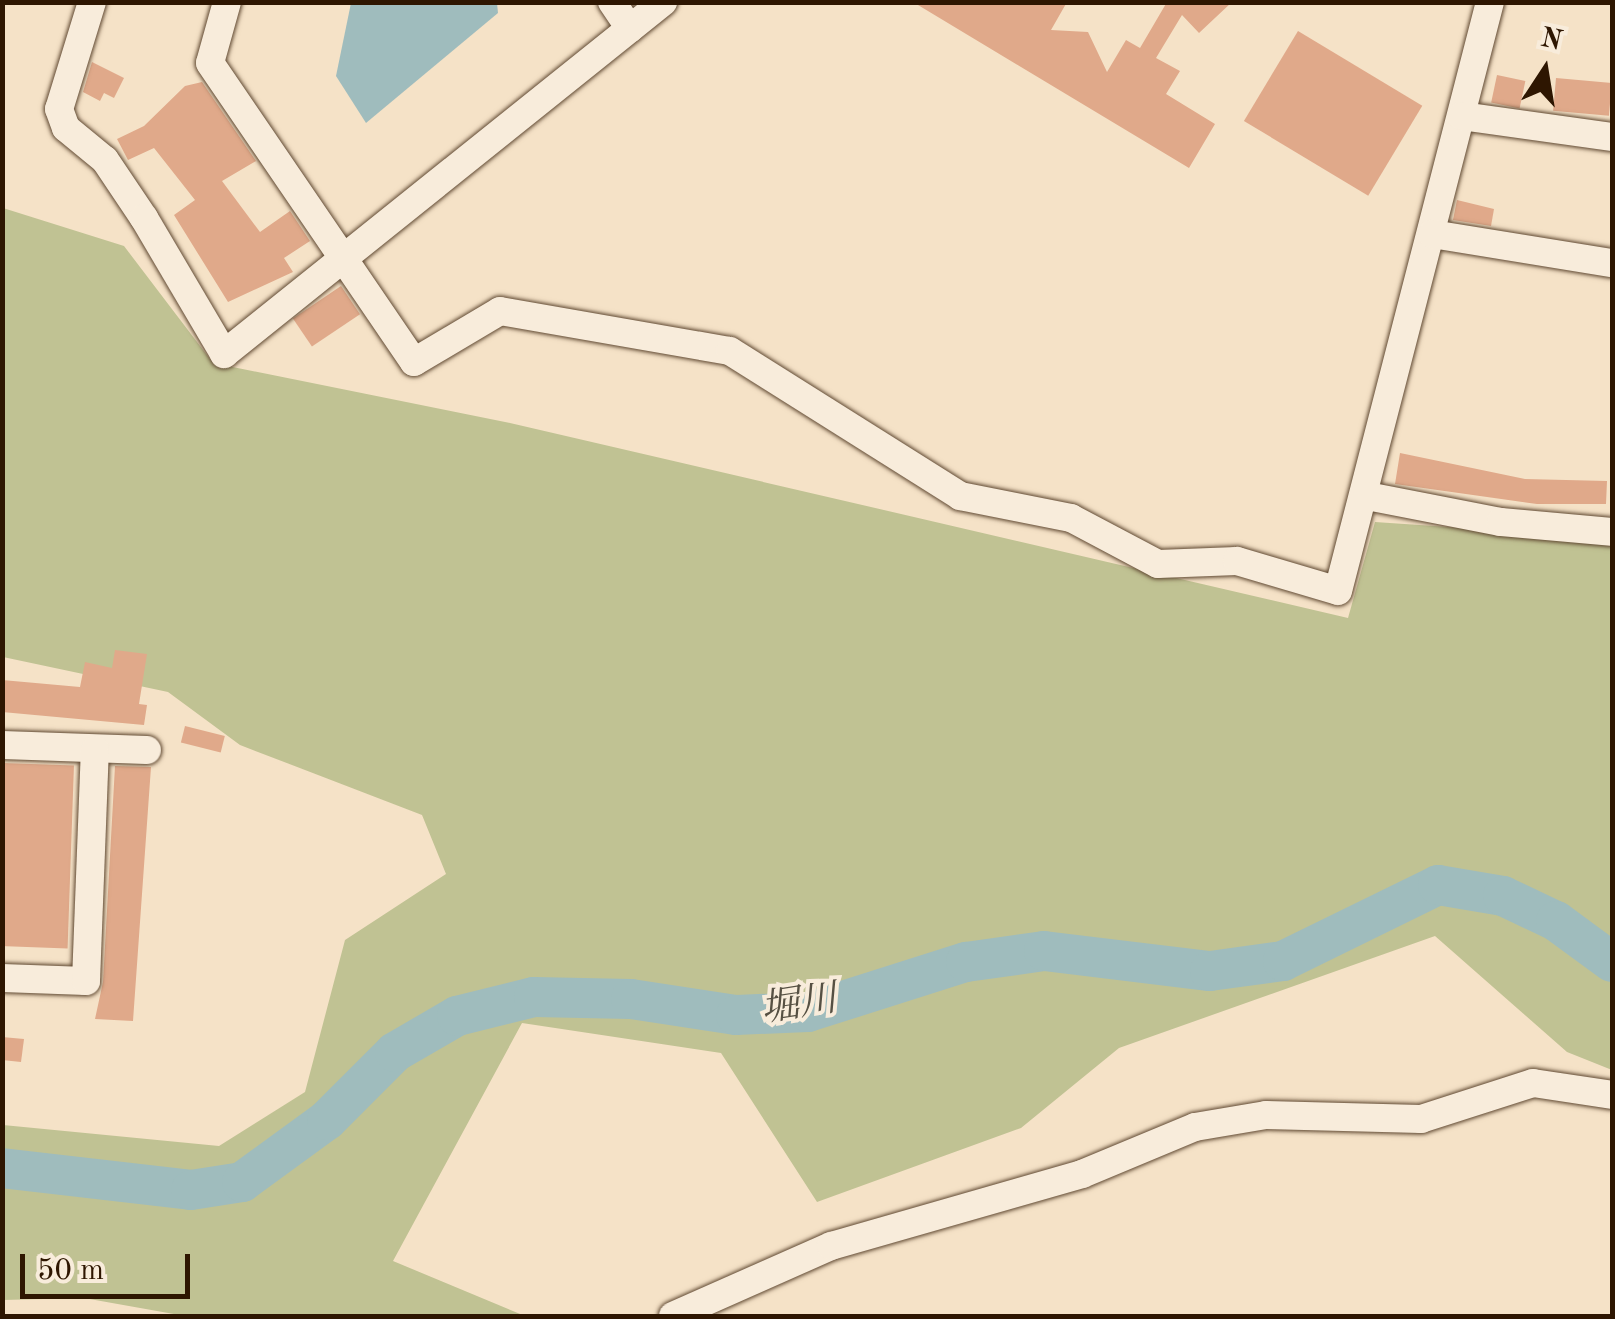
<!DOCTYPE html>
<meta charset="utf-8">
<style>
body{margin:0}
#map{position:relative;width:1615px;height:1319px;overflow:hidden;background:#f5e2c7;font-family:"Old Standard TT","Noto Serif JP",serif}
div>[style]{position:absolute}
.green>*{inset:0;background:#c0c293}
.water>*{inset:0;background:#9fbcbd}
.river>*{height:40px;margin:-20px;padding:0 20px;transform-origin:20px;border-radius:20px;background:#9fbcbd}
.building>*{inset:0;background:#e0a98a;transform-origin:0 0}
.roads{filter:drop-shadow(0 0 2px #604932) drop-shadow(0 0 2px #604932)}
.street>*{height:28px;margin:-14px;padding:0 14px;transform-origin:14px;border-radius:14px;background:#f8ecdb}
span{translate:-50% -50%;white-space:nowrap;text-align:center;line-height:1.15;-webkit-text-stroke:8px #f8ecdb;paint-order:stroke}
.water-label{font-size:38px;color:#565043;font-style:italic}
.frame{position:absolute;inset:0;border:5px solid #2e1601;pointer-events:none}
.north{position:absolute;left:1495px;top:20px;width:100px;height:100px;-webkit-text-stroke:8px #f8ecdb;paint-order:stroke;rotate:12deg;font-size:28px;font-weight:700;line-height:40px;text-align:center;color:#2e1601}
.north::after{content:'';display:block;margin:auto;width:35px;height:45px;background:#2e1601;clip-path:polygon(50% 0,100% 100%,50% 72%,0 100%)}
.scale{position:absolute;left:20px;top:1254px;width:170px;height:45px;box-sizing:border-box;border:5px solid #2e1601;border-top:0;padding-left:12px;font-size:30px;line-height:35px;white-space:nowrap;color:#2e1601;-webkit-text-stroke:8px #f8ecdb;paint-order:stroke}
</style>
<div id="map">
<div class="green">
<div style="clip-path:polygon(3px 208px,124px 246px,213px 363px,510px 423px,1348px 618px,1375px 522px,1612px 538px,1612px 1070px,1567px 1052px,1435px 936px,1119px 1048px,1021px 1128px,817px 1202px,721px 1053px,522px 1023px,393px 1261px,525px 1316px,185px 1316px,84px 1298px,3px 1300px,3px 1125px,219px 1146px,305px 1092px,345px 940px,446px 874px,422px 815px,240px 745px,168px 692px,3px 657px)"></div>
</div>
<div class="water">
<div style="clip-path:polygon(351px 3px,497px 3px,498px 13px,366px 123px,336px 76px)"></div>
</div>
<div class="river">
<div style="left:2px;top:1168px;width:190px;rotate:6.6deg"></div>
<div style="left:191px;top:1190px;width:52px;rotate:-8.9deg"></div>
<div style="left:242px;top:1182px;width:105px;rotate:-36.1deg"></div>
<div style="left:327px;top:1120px;width:96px;rotate:-45deg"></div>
<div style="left:395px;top:1052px;width:72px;rotate:-30.1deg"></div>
<div style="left:457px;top:1016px;width:79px;rotate:-13.9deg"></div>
<div style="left:534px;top:997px;width:97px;rotate:1.2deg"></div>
<div style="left:631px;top:999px;width:106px;rotate:8.7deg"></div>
<div style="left:736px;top:1015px;width:72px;rotate:-2.4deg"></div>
<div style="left:808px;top:1012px;width:166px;rotate:-17.6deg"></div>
<div style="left:966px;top:962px;width:79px;rotate:-8deg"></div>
<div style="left:1044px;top:951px;width:167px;rotate:6.9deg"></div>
<div style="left:1210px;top:971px;width:74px;rotate:-7.8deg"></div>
<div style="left:1283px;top:961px;width:173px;rotate:-26.1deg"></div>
<div style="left:1438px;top:885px;width:66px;rotate:9.6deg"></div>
<div style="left:1503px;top:896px;width:59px;rotate:25.3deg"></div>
<div style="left:1556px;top:921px;width:69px;rotate:36.2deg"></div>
</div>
<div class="building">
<div style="clip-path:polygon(913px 2px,1067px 2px,1051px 30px,1088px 32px,1107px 72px,1126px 40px,1140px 48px,1167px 2px,1232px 2px,1199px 33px,1182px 15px,1156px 58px,1180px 71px,1166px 94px,1215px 124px,1189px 168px)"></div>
<div style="left:1298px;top:31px;width:145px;height:105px;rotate:31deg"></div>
<div style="clip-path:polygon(92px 62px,124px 78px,114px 98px,104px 93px,100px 101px,83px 92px)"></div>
<div style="left:1497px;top:75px;width:29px;height:28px;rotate:12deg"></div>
<div style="left:1556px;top:78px;width:56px;height:33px;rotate:5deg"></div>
<div style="clip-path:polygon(202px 82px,256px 161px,222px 181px,260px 232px,290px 211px,310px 241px,284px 258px,293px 272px,228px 302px,174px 215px,195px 200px,154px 148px,128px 160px,117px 139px,144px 126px,185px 86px)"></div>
<div style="clip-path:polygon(1457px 200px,1494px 209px,1491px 226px,1453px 220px)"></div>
<div style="left:341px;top:286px;width:34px;height:58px;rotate:56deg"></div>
<div style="clip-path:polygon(1400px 453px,1525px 479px,1607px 481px,1606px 504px,1537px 504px,1395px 484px)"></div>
<div style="clip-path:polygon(115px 650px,147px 654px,139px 704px,147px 705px,144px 725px,2px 712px,2px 680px,80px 687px,85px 662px,112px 668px)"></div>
<div style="left:185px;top:726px;width:41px;height:17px;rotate:14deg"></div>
<div style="left:2px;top:763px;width:72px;height:183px;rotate:2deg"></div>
<div style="clip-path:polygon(115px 766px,151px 767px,133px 1021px,95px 1019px,103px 982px)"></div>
<div style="clip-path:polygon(2px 1037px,24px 1039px,21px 1062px,2px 1060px)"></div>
</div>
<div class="roads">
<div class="street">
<div style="left:92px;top:2px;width:112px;rotate:107.1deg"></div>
<div style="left:59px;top:109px;width:20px;rotate:70deg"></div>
<div style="left:66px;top:128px;width:50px;rotate:39.4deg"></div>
<div style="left:105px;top:160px;width:70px;rotate:56.1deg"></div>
<div style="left:144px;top:218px;width:158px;rotate:59.5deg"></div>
<div style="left:224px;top:354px;width:563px;rotate:-38.72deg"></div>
<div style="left:227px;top:2px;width:63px;rotate:105.6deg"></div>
<div style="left:210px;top:63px;width:362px;rotate:55.7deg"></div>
<div style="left:414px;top:362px;width:100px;rotate:-30.7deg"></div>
<div style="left:500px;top:311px;width:233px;rotate:9.9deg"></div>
<div style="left:730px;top:351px;width:272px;rotate:32.2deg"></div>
<div style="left:960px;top:496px;width:113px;rotate:11.2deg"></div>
<div style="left:1071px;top:518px;width:98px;rotate:27.9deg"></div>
<div style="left:1158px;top:564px;width:79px;rotate:-2.2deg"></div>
<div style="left:1237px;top:561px;width:105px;rotate:16.5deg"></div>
<div style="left:1338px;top:591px;width:608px;rotate:-75.53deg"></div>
<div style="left:612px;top:2px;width:32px;rotate:56deg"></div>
<div style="left:1462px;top:116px;width:151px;rotate:8deg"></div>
<div style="left:1432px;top:234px;width:182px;rotate:9.2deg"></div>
<div style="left:1367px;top:496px;width:136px;rotate:11deg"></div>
<div style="left:1501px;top:522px;width:111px;rotate:5.1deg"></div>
<div style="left:2px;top:745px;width:145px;rotate:2deg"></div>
<div style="left:2px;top:978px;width:84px;rotate:2deg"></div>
<div style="left:86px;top:981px;width:231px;rotate:-87.8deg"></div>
<div style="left:673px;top:1316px;width:173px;rotate:-23.9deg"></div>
<div style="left:831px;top:1246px;width:261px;rotate:-16deg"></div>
<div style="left:1082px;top:1174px;width:122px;rotate:-22.6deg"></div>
<div style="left:1195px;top:1127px;width:72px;rotate:-9.6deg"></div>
<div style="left:1266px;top:1115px;width:155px;rotate:1.5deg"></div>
<div style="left:1421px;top:1119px;width:118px;rotate:-17.8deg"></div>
<div style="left:1533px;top:1083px;width:80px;rotate:8.6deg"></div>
</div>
</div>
<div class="water-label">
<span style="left:799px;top:1006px;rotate:-9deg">堀川</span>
</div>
<div class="frame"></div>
<div class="north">N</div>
<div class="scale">50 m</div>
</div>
